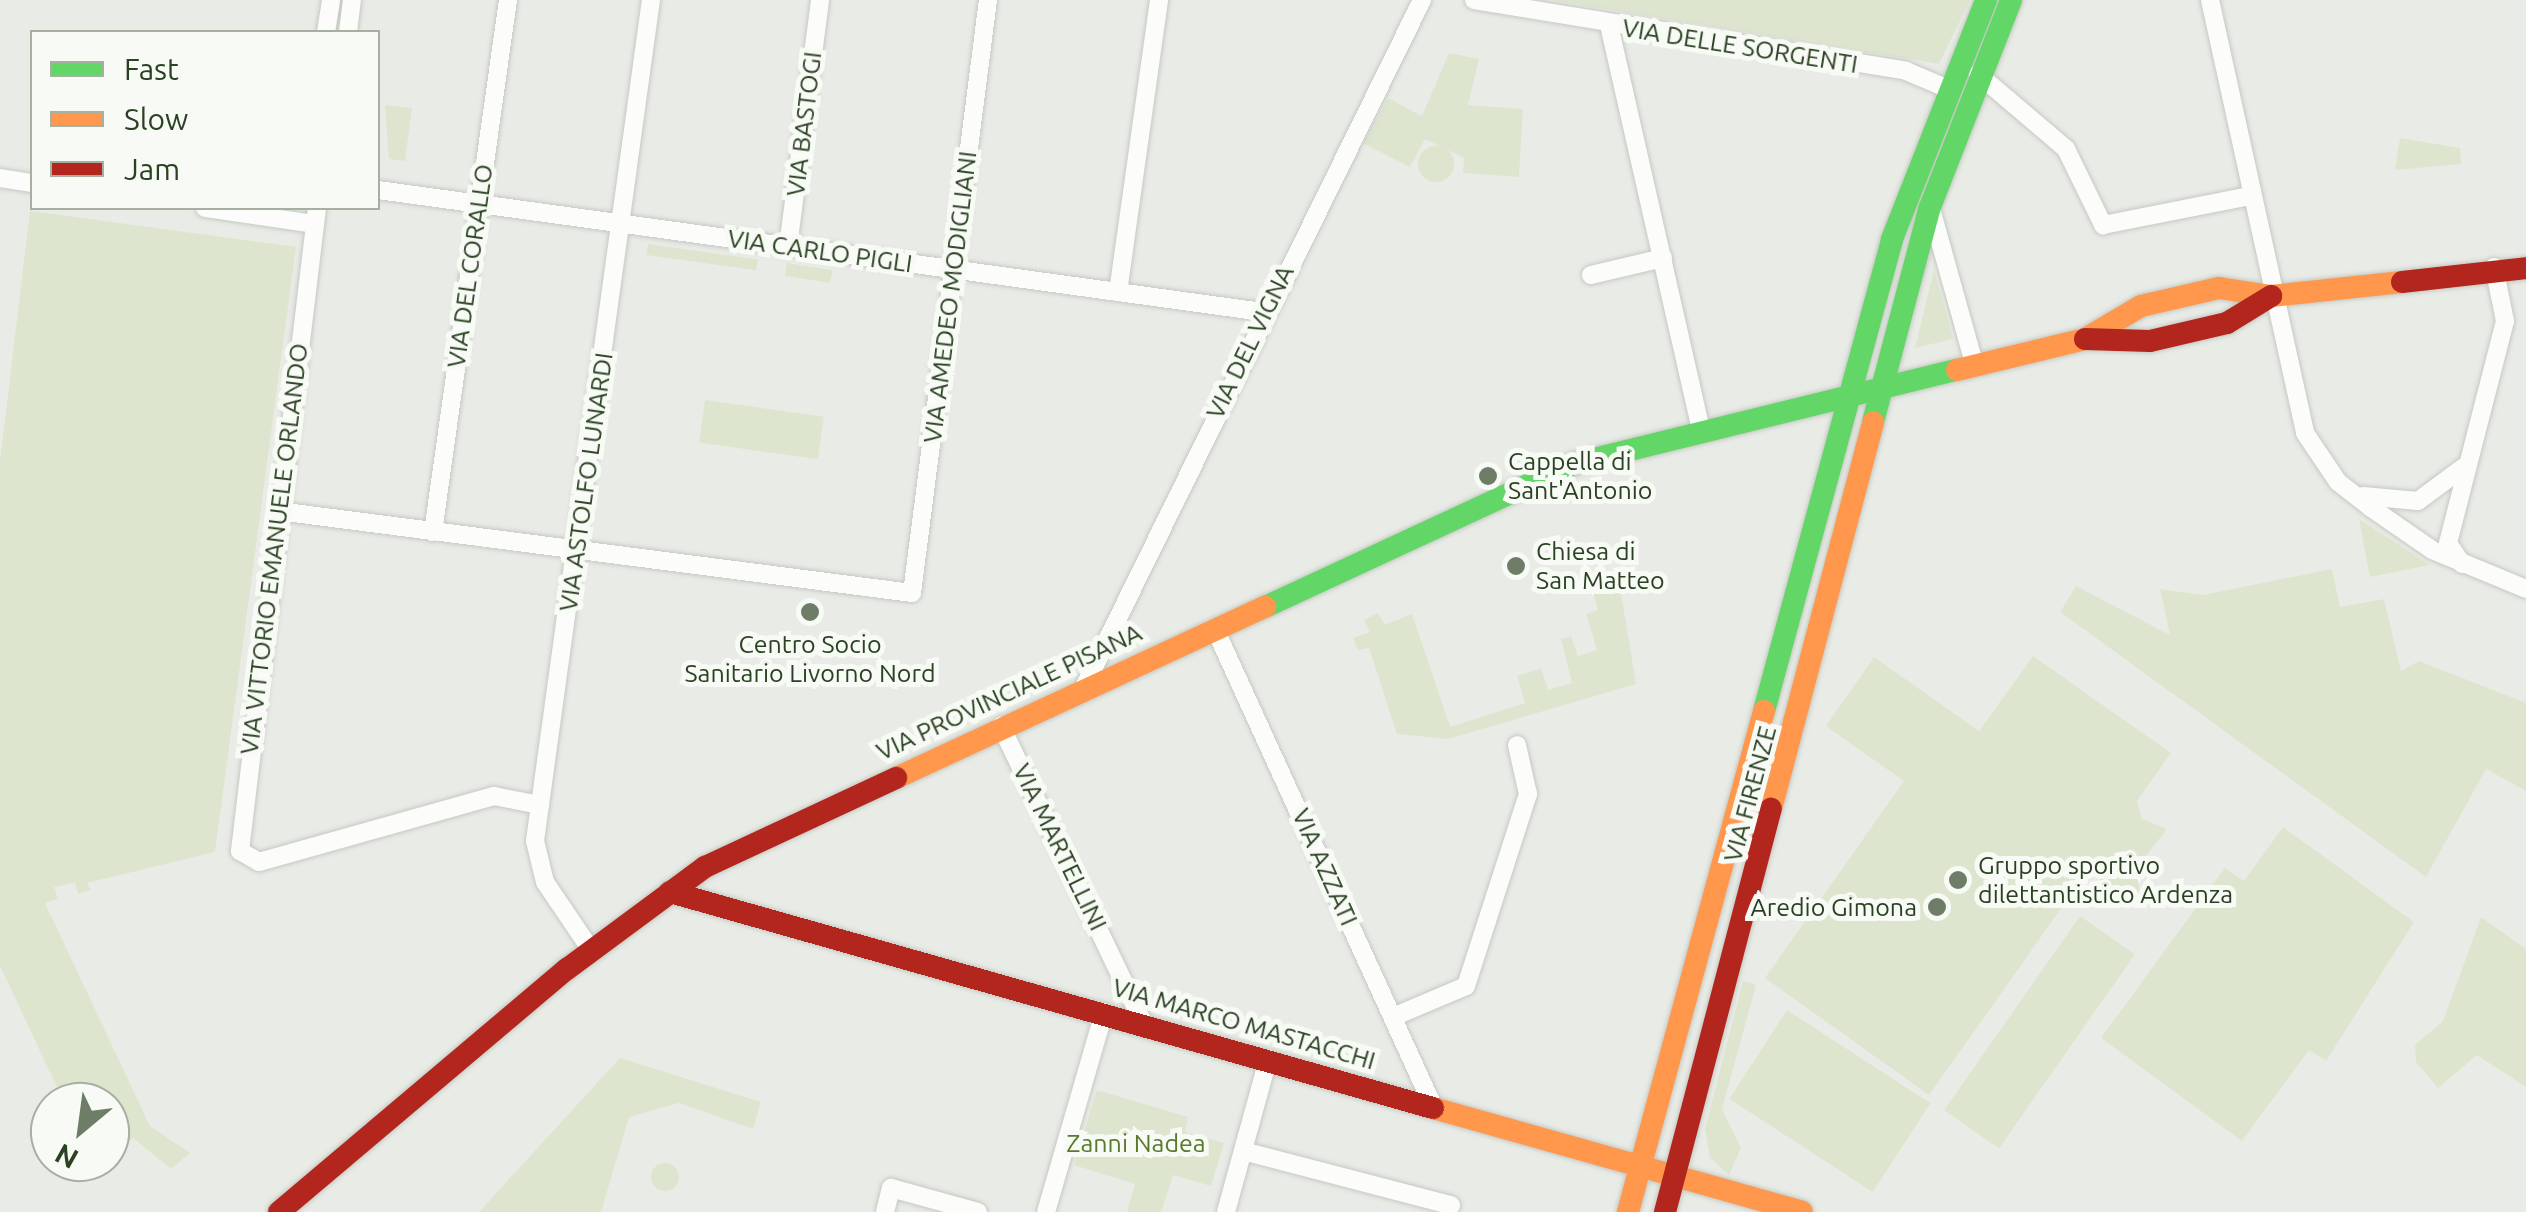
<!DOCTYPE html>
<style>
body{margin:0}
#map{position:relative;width:2526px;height:1212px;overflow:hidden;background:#e9ece6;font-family:Ubuntu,sans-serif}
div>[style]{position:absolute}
.green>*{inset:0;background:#dee5cf;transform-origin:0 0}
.round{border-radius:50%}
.roads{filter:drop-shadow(0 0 2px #c6c9c3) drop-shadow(0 0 2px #c6c9c3)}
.street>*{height:18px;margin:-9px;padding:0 9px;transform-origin:9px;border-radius:9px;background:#fcfcfb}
.fast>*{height:22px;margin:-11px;padding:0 11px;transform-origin:11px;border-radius:11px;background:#63d668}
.slow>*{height:22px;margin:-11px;padding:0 11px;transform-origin:11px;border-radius:11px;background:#ff974d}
.jam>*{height:22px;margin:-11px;padding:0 11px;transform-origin:11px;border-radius:11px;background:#b3261e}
.dots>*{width:28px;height:28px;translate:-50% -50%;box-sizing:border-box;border:5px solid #f8faf5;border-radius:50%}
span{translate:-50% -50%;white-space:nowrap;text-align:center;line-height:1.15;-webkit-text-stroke:10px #f8faf5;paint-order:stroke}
.street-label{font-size:25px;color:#2a4123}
.poi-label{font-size:25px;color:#2a4123}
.left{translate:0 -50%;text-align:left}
.right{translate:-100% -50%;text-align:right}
.park-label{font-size:25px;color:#59792c}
.legend{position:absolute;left:30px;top:30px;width:350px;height:180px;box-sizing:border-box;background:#f8faf5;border:2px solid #a6b0a1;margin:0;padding:12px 18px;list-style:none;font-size:30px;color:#2a4123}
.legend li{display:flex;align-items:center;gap:20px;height:50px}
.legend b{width:50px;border:2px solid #a6b0a1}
.north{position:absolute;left:30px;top:1082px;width:100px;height:100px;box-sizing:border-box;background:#f8faf5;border:2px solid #a6b0a1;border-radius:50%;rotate:209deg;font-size:28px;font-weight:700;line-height:40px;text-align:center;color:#2a4123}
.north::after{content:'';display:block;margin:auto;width:35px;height:45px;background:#6d7d67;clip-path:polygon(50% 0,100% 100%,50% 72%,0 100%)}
</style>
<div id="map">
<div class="green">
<div style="clip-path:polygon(1552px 0,1970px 0,1939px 64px)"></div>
<div style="clip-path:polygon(1449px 53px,1479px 59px,1468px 105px,1523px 109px,1519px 177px,1463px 173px,1464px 158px,1425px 139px,1410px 167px,1363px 143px,1388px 98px,1422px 116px)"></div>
<div style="clip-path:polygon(385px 105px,412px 108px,405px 161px,389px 159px)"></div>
<div style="clip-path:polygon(2400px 138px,2460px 148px,2461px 164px,2395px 170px)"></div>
<div class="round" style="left:1418px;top:146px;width:36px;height:36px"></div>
<div style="clip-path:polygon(30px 211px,296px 247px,215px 852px,87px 883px,91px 890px,78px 894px,75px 883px,54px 887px,58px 899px,45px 903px,150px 1126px,190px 1153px,171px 1169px,133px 1138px,110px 1159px,110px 1102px,64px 1102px,0 966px,0 461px)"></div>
<div style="left:648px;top:244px;width:111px;height:11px;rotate:8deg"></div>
<div style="left:787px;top:263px;width:46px;height:13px;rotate:9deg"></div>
<div style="clip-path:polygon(1934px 270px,1953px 339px,1915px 348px)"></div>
<div style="left:705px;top:400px;width:120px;height:43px;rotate:8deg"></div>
<div style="clip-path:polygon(2359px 519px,2430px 565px,2370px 577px)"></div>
<div style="clip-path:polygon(2332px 569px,2340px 607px,2384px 599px,2401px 671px,2419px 661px,2526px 703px,2526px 791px,2486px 769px,2426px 877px,2060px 612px,2076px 586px,2170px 635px,2160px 589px,2203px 595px)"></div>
<div style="clip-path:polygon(1620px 587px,1636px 684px,1448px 739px,1397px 734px,1369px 648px,1358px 650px,1353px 638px,1370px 632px,1364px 620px,1378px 613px,1385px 625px,1412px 614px,1450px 727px,1525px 703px,1517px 676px,1541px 668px,1548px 690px,1572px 683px,1561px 639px,1571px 636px,1578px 656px,1597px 650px,1586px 614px,1598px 610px,1593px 593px)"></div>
<div style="clip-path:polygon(2033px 656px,2171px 753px,2137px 801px,2142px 819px,2167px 829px,2138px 866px,2139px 891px,2116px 903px,2102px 899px,2099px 855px,1929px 1095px,1765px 978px,1904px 781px,1826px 726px,1874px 657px,1979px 731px)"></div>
<div style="clip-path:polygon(2283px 827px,2414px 922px,2326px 1061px,2309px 1050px,2242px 1141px,2101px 1038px,2225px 868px,2244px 881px)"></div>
<div style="left:2080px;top:916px;width:67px;height:237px;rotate:35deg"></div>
<div style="clip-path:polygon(2481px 917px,2526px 949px,2526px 1087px,2477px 1055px,2438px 1088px,2416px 1062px,2415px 1045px,2443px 1021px)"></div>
<div style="clip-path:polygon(1743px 981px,1756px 985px,1722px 1109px,1741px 1148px,1729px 1175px,1710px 1158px,1705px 1129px)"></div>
<div style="left:1787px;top:1010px;width:171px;height:106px;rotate:33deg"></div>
<div style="clip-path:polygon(620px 1058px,761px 1102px,753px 1129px,679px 1103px,629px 1117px,601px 1212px,479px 1212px)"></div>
<div style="clip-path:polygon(1097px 1090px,1188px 1117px,1185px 1132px,1224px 1143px,1211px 1186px,1173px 1175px,1161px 1212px,1127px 1212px,1135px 1184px,1074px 1165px)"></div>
<div class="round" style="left:651px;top:1163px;width:28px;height:28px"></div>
</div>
<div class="roads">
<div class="street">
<div style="left:1474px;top:0;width:438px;rotate:9.3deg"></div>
<div style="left:1906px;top:71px;width:43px;rotate:23deg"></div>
<div style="left:2210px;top:0;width:443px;rotate:77.6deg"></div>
<div style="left:2305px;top:433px;width:59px;rotate:56deg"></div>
<div style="left:2338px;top:482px;width:41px;rotate:38deg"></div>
<div style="left:2370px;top:507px;width:75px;rotate:34.7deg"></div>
<div style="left:2432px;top:550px;width:102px;rotate:22.5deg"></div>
<div style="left:1609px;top:25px;width:415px;rotate:77.2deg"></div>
<div style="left:326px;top:32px;width:32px;rotate:-81deg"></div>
<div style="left:348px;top:32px;width:32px;rotate:-83deg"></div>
<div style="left:1978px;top:74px;width:116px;rotate:40.4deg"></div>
<div style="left:2066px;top:149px;width:85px;rotate:64deg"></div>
<div style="left:2103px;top:225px;width:149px;rotate:-11.2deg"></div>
<div style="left:0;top:178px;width:32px;rotate:9deg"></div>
<div style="left:378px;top:190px;width:893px;rotate:7.85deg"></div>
<div style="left:205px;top:208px;width:111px;rotate:8.3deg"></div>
<div style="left:317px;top:208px;width:648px;rotate:96.83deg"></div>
<div style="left:240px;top:851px;width:22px;rotate:30deg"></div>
<div style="left:259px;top:862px;width:244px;rotate:-15.7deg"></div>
<div style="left:494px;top:796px;width:47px;rotate:11.1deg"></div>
<div style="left:1931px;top:209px;width:164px;rotate:74.4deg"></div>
<div style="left:788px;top:247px;width:249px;rotate:-82.6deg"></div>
<div style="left:1591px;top:275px;width:74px;rotate:-13.3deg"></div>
<div style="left:1118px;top:292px;width:295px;rotate:-82deg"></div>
<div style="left:2363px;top:496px;width:55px;rotate:5.2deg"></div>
<div style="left:2418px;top:501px;width:57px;rotate:-36.5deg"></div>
<div style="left:278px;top:511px;width:639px;rotate:7.37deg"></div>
<div style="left:912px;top:593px;width:598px;rotate:-82.7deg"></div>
<div style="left:433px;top:532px;width:537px;rotate:-81.98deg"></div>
<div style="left:2462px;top:564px;width:25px;rotate:-124deg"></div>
<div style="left:2448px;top:543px;width:229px;rotate:-75.6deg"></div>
<div style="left:2505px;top:321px;width:55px;rotate:-101.5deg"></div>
<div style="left:1215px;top:629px;width:524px;rotate:65.44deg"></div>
<div style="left:1084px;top:687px;width:766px;rotate:-63.8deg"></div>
<div style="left:1001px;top:726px;width:329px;rotate:64.4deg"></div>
<div style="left:591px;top:950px;width:82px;rotate:-124.1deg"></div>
<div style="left:545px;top:882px;width:42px;rotate:-103.7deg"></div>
<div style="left:535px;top:841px;width:849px;rotate:-82.15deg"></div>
<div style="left:1393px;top:1017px;width:79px;rotate:-23deg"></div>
<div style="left:1466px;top:986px;width:202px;rotate:-72.1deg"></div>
<div style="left:1528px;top:794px;width:50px;rotate:-102.7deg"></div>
<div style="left:1243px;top:1151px;width:215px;rotate:14.6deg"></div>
<div style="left:885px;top:1212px;width:25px;rotate:-76deg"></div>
<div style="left:891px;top:1188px;width:90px;rotate:15.4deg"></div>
<div style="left:1046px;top:1212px;width:208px;rotate:-73.8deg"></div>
<div style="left:1226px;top:1212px;width:159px;rotate:-74.6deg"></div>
</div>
<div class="fast">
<div style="left:1873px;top:422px;width:222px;rotate:-75.2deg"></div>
<div style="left:1930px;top:207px;width:222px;rotate:-68.6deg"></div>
<div style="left:1265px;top:607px;width:340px;rotate:-24.9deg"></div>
<div style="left:1573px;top:464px;width:395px;rotate:-13.8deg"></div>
<div style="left:1764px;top:711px;width:489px;rotate:-74.8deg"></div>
<div style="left:1892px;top:239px;width:257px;rotate:-68.5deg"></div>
</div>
<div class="slow">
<div style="left:1957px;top:370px;width:132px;rotate:-13.6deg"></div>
<div style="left:2085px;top:339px;width:65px;rotate:-30.5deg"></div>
<div style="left:2141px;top:306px;width:80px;rotate:-13deg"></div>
<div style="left:2219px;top:288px;width:53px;rotate:8.7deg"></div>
<div style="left:2271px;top:296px;width:132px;rotate:-6.1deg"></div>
<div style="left:896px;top:778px;width:407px;rotate:-24.9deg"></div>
<div style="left:1771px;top:809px;width:400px;rotate:-75.2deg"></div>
<div style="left:1433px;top:1108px;width:383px;rotate:15.7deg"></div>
<div style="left:1628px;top:1212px;width:519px;rotate:-74.81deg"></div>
</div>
<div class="jam">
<div style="left:2402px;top:282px;width:125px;rotate:-6.4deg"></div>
<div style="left:2085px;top:339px;width:65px;rotate:1.8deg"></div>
<div style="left:2150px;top:341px;width:79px;rotate:-13.2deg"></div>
<div style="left:2227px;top:323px;width:52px;rotate:-31.5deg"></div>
<div style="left:670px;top:892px;width:793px;rotate:15.81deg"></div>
<div style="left:279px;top:1212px;width:377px;rotate:-40.2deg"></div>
<div style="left:567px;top:969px;width:172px;rotate:-36.5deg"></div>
<div style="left:705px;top:867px;width:211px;rotate:-25deg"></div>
<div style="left:1665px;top:1212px;width:417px;rotate:-75.3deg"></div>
</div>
</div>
<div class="dots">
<div style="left:1488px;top:476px;background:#6d7d67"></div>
<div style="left:1516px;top:566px;background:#6d7d67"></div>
<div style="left:810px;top:612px;background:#6d7d67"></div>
<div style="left:1958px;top:880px;background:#6d7d67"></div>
<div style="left:1937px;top:907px;background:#6d7d67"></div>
</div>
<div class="street-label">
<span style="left:1740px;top:46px;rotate:9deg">VIA DELLE SORGENTI</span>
<span style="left:804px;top:124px;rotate:-83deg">VIA BASTOGI</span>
<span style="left:820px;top:251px;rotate:8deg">VIA CARLO PIGLI</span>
<span style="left:470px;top:266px;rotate:-82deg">VIA DEL CORALLO</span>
<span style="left:950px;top:297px;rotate:-83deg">VIA AMEDEO MODIGLIANI</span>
<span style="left:1250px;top:342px;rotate:-64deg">VIA DEL VIGNA</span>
<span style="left:586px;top:482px;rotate:-82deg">VIA ASTOLFO LUNARDI</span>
<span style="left:274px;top:549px;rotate:-83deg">VIA VITTORIO EMANUELE ORLANDO</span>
<span style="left:1009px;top:692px;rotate:-25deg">VIA PROVINCIALE PISANA</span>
<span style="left:1750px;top:794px;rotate:-75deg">VIA FIRENZE</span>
<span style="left:1060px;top:847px;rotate:64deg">VIA MARTELLINI</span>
<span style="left:1325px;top:867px;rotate:66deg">VIA AZZATI</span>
<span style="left:1244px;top:1024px;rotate:16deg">VIA MARCO MASTACCHI</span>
</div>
<div class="poi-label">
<span class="left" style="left:1508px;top:476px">Cappella di<br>Sant'Antonio</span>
<span class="left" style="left:1536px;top:566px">Chiesa di<br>San Matteo</span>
<span style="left:810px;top:659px">Centro Socio<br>Sanitario Livorno Nord</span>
<span class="left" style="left:1978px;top:880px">Gruppo sportivo<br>dilettantistico Ardenza</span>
<span class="right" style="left:1917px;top:907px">Aredio Gimona</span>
</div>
<div class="park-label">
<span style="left:1136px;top:1143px">Zanni Nadea</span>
</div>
<ul class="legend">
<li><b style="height:12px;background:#63d668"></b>Fast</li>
<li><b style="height:12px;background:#ff974d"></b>Slow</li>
<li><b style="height:12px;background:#b3261e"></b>Jam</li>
</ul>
<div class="north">N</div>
</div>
